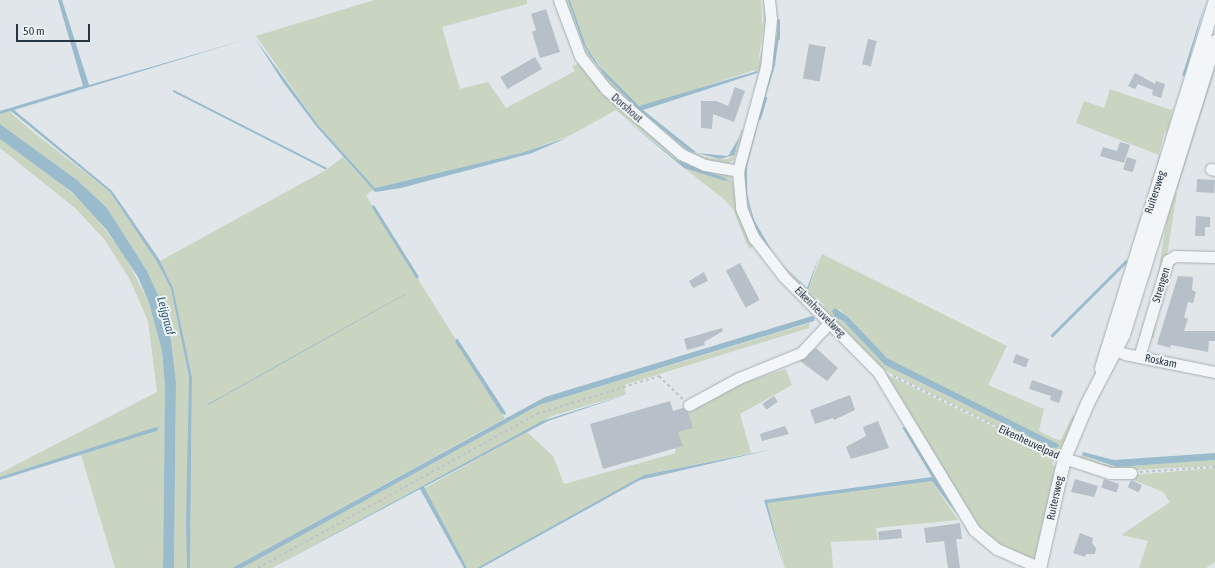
<!DOCTYPE html>
<style>
body{margin:0}
#map{position:relative;width:1215px;height:568px;overflow:hidden;background:#e0e6ea;font-family:"Asap Condensed",sans-serif}
div>[style]{position:absolute}
.green>*{inset:0;background:#c9d5c1;transform-origin:0 0}
.water>*{inset:0;background:#9bc;transform-origin:0 0}
.stream>*{height:3px;margin:-1.5px;padding:0 1.5px;transform-origin:1.5px;border-radius:1.5px;background:#9bc}
.building>*{inset:0;background:#b7c0c8;transform-origin:0 0}
.path>*{height:2px;margin-top:-1px;transform-origin:0;background:repeating-linear-gradient(90deg,#bec4c9 0 3px,transparent 0 6px)}
.roads{filter:drop-shadow(0 0 1px #a5aeb5) drop-shadow(0 0 1px #a5aeb5)}
.minor>*{height:11px;margin:-5.5px;padding:0 5.5px;transform-origin:5.5px;border-radius:5.5px;background:#f3f6f8}
.tertiary>*{height:13px;margin:-6.5px;padding:0 6.5px;transform-origin:6.5px;border-radius:6.5px;background:#f3f6f8}
span{translate:-50% -50%;white-space:nowrap;text-align:center;line-height:1.15;-webkit-text-stroke:4px #f0f4f7;paint-order:stroke}
.street-label{font-size:11px;color:#283643}
.water-label{font-size:12px;color:#2f5d79;font-style:italic}
.scale{position:absolute;left:16px;top:24px;width:74px;height:18px;box-sizing:border-box;border:2px solid #283643;border-top:0;padding-left:5px;font-size:12px;line-height:14px;white-space:nowrap;color:#283643;-webkit-text-stroke:3px #f0f4f7;paint-order:stroke}
</style>
<div id="map">
<div class="green">
<div style="clip-path:polygon(374px 0,527px 0,527px 4px,442px 27px,460px 89px,488px 82px,506px 108px,575px 71px,572px 66px,580px 63px,654px 135px,731px 177px,753px 246px,750px 249px,746px 243px,733px 208px,733px 210px,726px 201px,684px 168px,721px 178px,727px 183px,725px 178px,676px 160px,616px 110px,569px 136px,521px 153px,375px 188px,318px 125px,256px 36px)"></div>
<div style="clip-path:polygon(562px 0,568px 0,582px 44px,597px 67px,638px 109px,689px 151px,709px 158px,727px 159px,731px 157px,737px 148px,741px 129px,744px 132px,734px 160px,727px 164px,707px 161px,686px 153px,627px 105px,583px 56px)"></div>
<div style="clip-path:polygon(570px 0,761px 0,763px 32px,758px 62px,764px 44px,763px 0,766px 0,766px 47px,748px 118px,758px 75px,755px 70px,644px 106px,638px 105px,609px 79px,586px 46px)"></div>
<div style="clip-path:polygon(evenodd,779px 33px,765px 101px,749px 149px,745px 190px,754px 226px,770px 252px,823px 306px,825px 306px,808px 290px,822px 254px,1007px 346px,988px 385px,1044px 409px,1039px 431px,1055px 439px,1061px 440px,1073px 414px,1075px 419px,1061px 453px,1055px 454px,1024px 440px,878px 367px,785px 273px,755px 234px,743px 198px,742px 169px,774px 34px,779px 33px,839px 309px,887px 358px,1060px 446px,963px 404px,885px 365px,840px 318px,839px 309px)"></div>
<div style="clip-path:polygon(1215px 51px,1215px 70px,1177px 190px,1172px 189px)"></div>
<div style="clip-path:polygon(1110px 89px,1171px 110px,1173px 107px,1168px 132px,1165px 131px,1159px 153px,1162px 157px,1152px 181px,1150px 180px,1151px 179px,1153px 179px,1159px 155px,1076px 123px,1084px 101px,1104px 108px)"></div>
<div style="clip-path:polygon(11px 111px,11px 113px,33px 132px,110px 192px,157px 262px,171px 289px,189px 377px,187px 568px,174px 568px,176px 382px,171px 340px,159px 297px,147px 271px,107px 208px,77px 180px,0 124px,0 114px)"></div>
<div style="clip-path:polygon(0 139px,47px 172px,88px 207px,125px 256px,149px 303px,162px 351px,165px 386px,163px 568px,115px 568px,81px 455px,157px 431px,157px 427px,0 477px,0 473px,157px 392px,148px 321px,130px 280px,105px 240px,75px 208px,0 148px)"></div>
<div style="clip-path:polygon(343px 157px,373px 190px,366px 195px,373px 207px,505px 418px,232px 568px,190px 568px,192px 377px,173px 288px,160px 261px,326px 170px)"></div>
<div style="left:1171px;top:192px;width:6px;height:147px;rotate:9deg"></div>
<div style="clip-path:polygon(810px 323px,809px 328px,624px 385px,626px 394px,552px 416px,272px 568px,242px 568px,539px 405px)"></div>
<div style="clip-path:polygon(786px 369px,792px 385px,740px 414px,751px 453px,644px 475px,477px 568px,467px 568px,423px 489px,527px 432px,553px 456px,564px 484px,676px 453px,668px 422px,729px 387px)"></div>
<div style="clip-path:polygon(884px 373px,1055px 457px,1052px 464px,1056px 468px,1035px 557px,1030px 558px,1006px 551px,977px 528px)"></div>
<div style="clip-path:polygon(1082px 455px,1101px 463px,1117px 467px,1215px 460px,1215px 466px,1116px 471px,1079px 458px)"></div>
<div style="clip-path:polygon(1215px 468px,1215px 562px,1206px 568px,1139px 568px,1148px 541px,1121px 535px,1170px 502px,1163px 492px,1131px 479px,1131px 475px)"></div>
<div style="clip-path:polygon(932px 481px,958px 520px,876px 528px,878px 540px,831px 542px,833px 568px,785px 568px,766px 503px)"></div>
</div>
<div class="water">
<div style="clip-path:polygon(58px 0,62px 0,89px 85px,244px 40px,14px 110px,112px 191px,159px 259px,173px 288px,192px 377px,190px 568px,187px 568px,186px 521px,189px 377px,171px 289px,157px 262px,110px 192px,11px 111px,0 114px,0 111px,83px 86px)"></div>
<div style="clip-path:polygon(568px 0,570px 0,586px 46px,599px 66px,639px 106px,757px 71px,757px 73px,643px 110px,697px 153px,728px 156px,740px 136px,734px 155px,720px 159px,689px 151px,638px 109px,606px 77px,590px 56px,583px 44px)"></div>
<div style="clip-path:polygon(1206px 0,1185px 75px,1182px 76px,1184px 70px)"></div>
<div style="clip-path:polygon(777px 36px,779px 36px,775px 65px,764px 101px)"></div>
<div style="clip-path:polygon(254px 37px,318px 125px,375px 188px,521px 153px,569px 137px,532px 153px,401px 188px,375px 192px,316px 126px,283px 82px)"></div>
<div style="clip-path:polygon(620px 115px,676px 160px,725px 178px,729px 182px,684px 168px)"></div>
<div style="clip-path:polygon(758px 115px,760px 116px,747px 165px,747px 194px,754px 220px,776px 258px,754px 226px,745px 190px,745px 163px)"></div>
<div style="clip-path:polygon(0 124px,77px 180px,107px 208px,147px 271px,159px 297px,171px 340px,176px 382px,174px 568px,163px 568px,165px 386px,162px 351px,149px 303px,138px 277px,106px 229px,72px 192px,0 139px)"></div>
<div style="left:327px;top:168px;width:2px;height:172px;rotate:117deg"></div>
<div style="left:374px;top:205px;width:85px;height:3px;rotate:58deg"></div>
<div style="clip-path:polygon(820px 254px,808px 290px,824px 307px,784px 266px,807px 288px)"></div>
<div style="left:1126px;top:260px;width:3px;height:107px;rotate:45deg"></div>
<div style="clip-path:polygon(405px 294px,406px 294px,208px 405px,208px 404px)"></div>
<div style="clip-path:polygon(835px 308px,848px 317px,887px 358px,1058px 444px,1059px 447px,1052px 448px,1035px 439px,885px 365px,843px 321px,834px 316px,832px 311px)"></div>
<div style="clip-path:polygon(812px 316px,815px 318px,814px 321px,539px 405px,242px 568px,232px 568px,545px 397px)"></div>
<div style="clip-path:polygon(457px 338px,506px 413px,505px 415px,501px 413px,462px 352px,455px 342px)"></div>
<div style="clip-path:polygon(634px 392px,548px 421px,424px 487px,467px 568px,464px 568px,420px 489px,272px 568px,542px 421px)"></div>
<div style="clip-path:polygon(156px 427px,159px 428px,157px 431px,0 480px,0 477px)"></div>
<div style="clip-path:polygon(902px 427px,906px 428px,958px 516px,932px 481px,767px 503px,784px 568px,764px 500px,932px 477px)"></div>
<div style="clip-path:polygon(774px 449px,640px 480px,481px 568px,477px 568px,644px 475px)"></div>
<div style="clip-path:polygon(1083px 452px,1114px 460px,1215px 453px,1215px 460px,1117px 467px,1082px 455px)"></div>
</div>
<div class="stream">
<div style="left:778px;top:38px;width:18px;rotate:-90deg"></div>
<div style="left:759px;top:118px;width:21px;rotate:-73deg"></div>
</div>
<div class="building">
<div style="clip-path:polygon(546px 9px,560px 52px,540px 58px,532px 32px,536px 30px,531px 14px)"></div>
<div style="left:868px;top:39px;width:9px;height:26px;rotate:13deg"></div>
<div style="left:809px;top:44px;width:17px;height:35px;rotate:10deg"></div>
<div style="left:535px;top:57px;width:14px;height:40px;rotate:60deg"></div>
<div style="clip-path:polygon(1135px 73px,1155px 84px,1156px 81px,1165px 84px,1161px 98px,1152px 95px,1153px 90px,1138px 84px,1135px 89px,1128px 86px)"></div>
<div style="clip-path:polygon(735px 87px,745px 91px,734px 122px,713px 114px,712px 129px,701px 128px,701px 101px,716px 101px,728px 106px)"></div>
<div style="clip-path:polygon(1120px 142px,1130px 145px,1124px 163px,1100px 156px,1103px 147px,1117px 151px)"></div>
<div style="left:1127px;top:157px;width:10px;height:13px;rotate:17deg"></div>
<div style="left:1197px;top:179px;width:18px;height:13px;rotate:3deg"></div>
<div style="clip-path:polygon(1196px 216px,1210px 217px,1210px 227px,1205px 227px,1205px 236px,1195px 236px)"></div>
<div style="left:740px;top:263px;width:42px;height:16px;rotate:62deg"></div>
<div style="clip-path:polygon(704px 272px,708px 281px,693px 288px,689px 281px)"></div>
<div style="clip-path:polygon(1178px 276px,1193px 277px,1192px 290px,1196px 292px,1193px 303px,1188px 302px,1186px 310px,1184px 317px,1188px 319px,1184px 331px,1215px 331px,1215px 341px,1209px 341px,1208px 352px,1171px 345px,1170px 348px,1157px 344px)"></div>
<div style="clip-path:polygon(722px 328px,723px 331px,704px 342px,705px 345px,687px 350px,684px 339px)"></div>
<div style="clip-path:polygon(816px 348px,838px 368px,827px 381px,800px 361px)"></div>
<div style="left:1016px;top:354px;width:14px;height:9px;rotate:21deg"></div>
<div style="clip-path:polygon(1032px 380px,1063px 391px,1059px 403px,1050px 400px,1051px 396px,1029px 389px)"></div>
<div style="clip-path:polygon(850px 395px,855px 410px,834px 420px,833px 418px,815px 424px,810px 410px)"></div>
<div style="left:774px;top:396px;width:7px;height:14px;rotate:56deg"></div>
<div style="clip-path:polygon(670px 401px,673px 411px,683px 408px,688px 412px,693px 428px,678px 432px,683px 446px,603px 469px,590px 424px)"></div>
<div style="clip-path:polygon(878px 421px,889px 448px,851px 459px,846px 447px,866px 436px,863px 427px)"></div>
<div style="clip-path:polygon(785px 426px,789px 434px,762px 441px,760px 434px)"></div>
<div style="clip-path:polygon(1075px 479px,1098px 486px,1094px 497px,1071px 492px)"></div>
<div style="left:1104px;top:479px;width:16px;height:9px;rotate:18deg"></div>
<div style="left:1131px;top:480px;width:12px;height:8px;rotate:24deg"></div>
<div style="clip-path:polygon(960px 523px,962px 539px,956px 539px,960px 568px,948px 568px,944px 541px,926px 543px,924px 528px)"></div>
<div style="left:901px;top:529px;width:9px;height:23px;rotate:84deg"></div>
<div style="clip-path:polygon(1080px 533px,1093px 538px,1092px 543px,1096px 548px,1095px 554px,1086px 554px,1085px 557px,1073px 553px)"></div>
</div>
<div class="path">
<div style="left:893px;top:376px;width:179px;rotate:26.1deg"></div>
<div style="left:1140px;top:472px;width:75px;rotate:-3.8deg"></div>
<div style="left:258px;top:568px;width:319px;rotate:-28.9deg"></div>
<div style="left:537px;top:414px;width:128px;rotate:-17.3deg"></div>
<div style="left:659px;top:376px;width:33px;rotate:44deg"></div>
</div>
<div class="roads">
<div class="minor">
<div style="left:559px;top:0;width:60px;rotate:69.4deg"></div>
<div style="left:580px;top:56px;width:42px;rotate:51.8deg"></div>
<div style="left:606px;top:89px;width:99px;rotate:40.9deg"></div>
<div style="left:681px;top:154px;width:26px;rotate:25deg"></div>
<div style="left:705px;top:165px;width:34px;rotate:10deg"></div>
<div style="left:769px;top:0;width:19px;rotate:84deg"></div>
<div style="left:771px;top:19px;width:48px;rotate:95.9deg"></div>
<div style="left:766px;top:67px;width:108px;rotate:105.1deg"></div>
<div style="left:738px;top:171px;width:37px;rotate:85deg"></div>
<div style="left:741px;top:208px;width:33px;rotate:67deg"></div>
<div style="left:754px;top:238px;width:49px;rotate:52.4deg"></div>
<div style="left:784px;top:277px;width:134px;rotate:45.3deg"></div>
<div style="left:878px;top:372px;width:185px;rotate:58.7deg"></div>
<div style="left:974px;top:530px;width:30px;rotate:40deg"></div>
<div style="left:997px;top:549px;width:47px;rotate:23.8deg"></div>
<div style="left:1211px;top:169px;width:4px;rotate:14deg"></div>
<div style="left:1108px;top:347px;width:18px;rotate:22deg"></div>
<div style="left:1125px;top:354px;width:92px;rotate:11.3deg"></div>
<div style="left:1139px;top:357px;width:101px;rotate:-73.4deg"></div>
<div style="left:1168px;top:260px;width:8px;rotate:-30deg"></div>
<div style="left:1175px;top:256px;width:40px;rotate:1.4deg"></div>
<div style="left:689px;top:405px;width:57px;rotate:-28.4deg"></div>
<div style="left:739px;top:378px;width:67px;rotate:-22deg"></div>
<div style="left:801px;top:353px;width:42px;rotate:-46.9deg"></div>
<div style="left:1064px;top:458px;width:48px;rotate:18.1deg"></div>
<div style="left:1110px;top:473px;width:21px"></div>
</div>
<div class="tertiary">
<div style="left:1101px;top:368px;width:385px;rotate:-72.8deg"></div>
<div style="left:1039px;top:568px;width:113px;rotate:-77.2deg"></div>
<div style="left:1064px;top:458px;width:60px;rotate:-67.3deg"></div>
<div style="left:1087px;top:403px;width:78px;rotate:-62.4deg"></div>
<div style="left:1123px;top:334px;width:307px;rotate:-72.6deg"></div>
</div>
</div>
<div class="street-label">
<span style="left:627px;top:108px;rotate:41deg">Dorshout</span>
<span style="left:1155px;top:192px;rotate:-72deg">Ruitersweg</span>
<span style="left:1161px;top:285px;rotate:-73deg">Strengen</span>
<span style="left:820px;top:312px;rotate:45deg">Eikenheuvelweg</span>
<span style="left:1161px;top:361px;rotate:12deg">Roskam</span>
<span style="left:1029px;top:442px;rotate:25deg">Eikenheuvelpad</span>
<span style="left:1055px;top:498px;rotate:-78deg">Ruitersweg</span>
</div>
<div class="water-label">
<span style="left:165px;top:316px;rotate:75deg">Leijgraaf</span>
</div>
<div class="scale">50 m</div>
</div>
